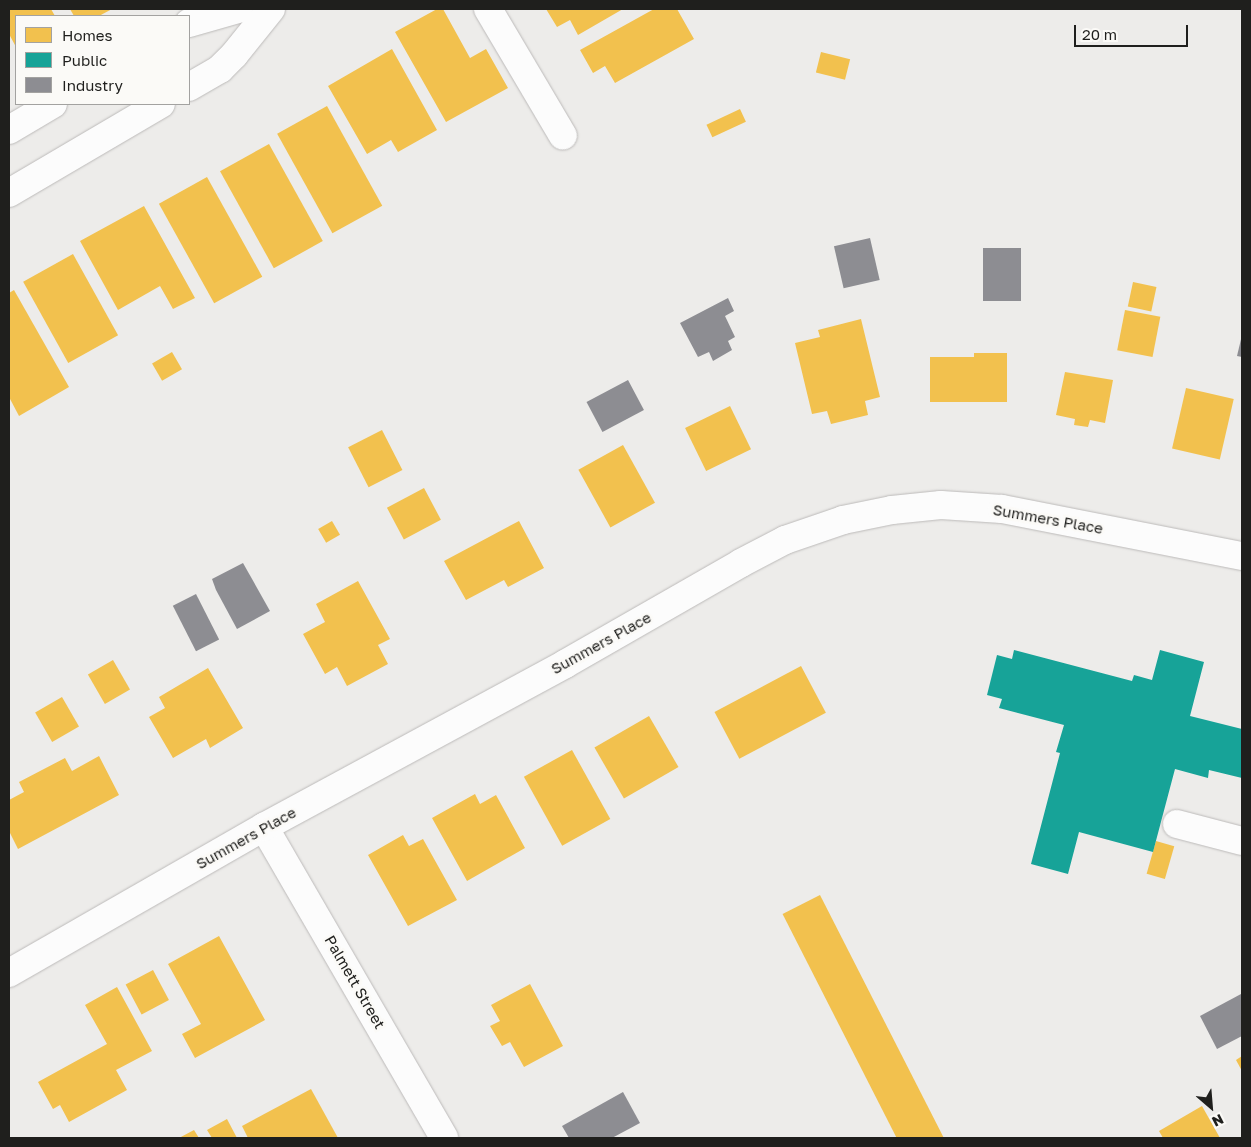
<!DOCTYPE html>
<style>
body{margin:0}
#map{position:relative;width:1251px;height:1147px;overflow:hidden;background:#edecea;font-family:"Golos Text",sans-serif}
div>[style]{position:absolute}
.homes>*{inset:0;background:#f2c14e;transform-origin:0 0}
.public>*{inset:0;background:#17a398}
.industry>*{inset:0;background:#8d8d92;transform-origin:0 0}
.roads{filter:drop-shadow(0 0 1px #bcbab9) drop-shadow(0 0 1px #bcbab9)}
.minor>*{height:28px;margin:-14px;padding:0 14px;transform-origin:14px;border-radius:14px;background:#fcfcfc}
span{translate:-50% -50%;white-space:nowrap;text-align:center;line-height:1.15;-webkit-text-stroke:5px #fbfaf7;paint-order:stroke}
.street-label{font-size:15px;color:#1f1f1d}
.frame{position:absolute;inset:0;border:10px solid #1f1f1d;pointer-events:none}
.legend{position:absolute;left:15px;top:15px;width:175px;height:90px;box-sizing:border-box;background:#fbfaf7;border:1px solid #a3a2a0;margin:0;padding:6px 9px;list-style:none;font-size:15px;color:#1f1f1d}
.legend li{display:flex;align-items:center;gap:10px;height:25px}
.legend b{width:25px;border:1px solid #a3a2a0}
.north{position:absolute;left:1186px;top:1082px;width:50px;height:50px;-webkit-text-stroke:4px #fbfaf7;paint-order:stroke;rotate:153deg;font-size:14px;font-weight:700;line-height:20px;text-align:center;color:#1f1f1d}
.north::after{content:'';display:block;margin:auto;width:18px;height:22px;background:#1f1f1d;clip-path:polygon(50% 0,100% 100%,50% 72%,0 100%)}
.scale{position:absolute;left:1074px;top:25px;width:114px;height:22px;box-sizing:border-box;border:2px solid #1f1f1d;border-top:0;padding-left:6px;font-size:15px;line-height:18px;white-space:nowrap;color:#1f1f1d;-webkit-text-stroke:4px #fbfaf7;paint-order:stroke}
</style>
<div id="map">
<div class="homes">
<div style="clip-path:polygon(9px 9px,51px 9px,55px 16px,16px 16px,16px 47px,9px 34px)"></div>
<div style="clip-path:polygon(70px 9px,112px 9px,99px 16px,74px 16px)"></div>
<div style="clip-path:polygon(437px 9px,443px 9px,470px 58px,486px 49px,508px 88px,446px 122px,395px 32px)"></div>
<div style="clip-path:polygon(546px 9px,623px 9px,578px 35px,570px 20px,557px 27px)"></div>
<div style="clip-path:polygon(654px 9px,677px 9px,694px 39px,615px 83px,605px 66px,593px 73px,580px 50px)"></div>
<div style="clip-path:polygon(392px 49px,437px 130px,398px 152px,391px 140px,367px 154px,328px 86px)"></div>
<div style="left:821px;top:52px;width:30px;height:21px;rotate:14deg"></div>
<div style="left:327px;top:106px;width:114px;height:57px;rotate:61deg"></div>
<div style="left:740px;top:109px;width:14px;height:37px;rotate:65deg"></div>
<div style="left:269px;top:144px;width:111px;height:56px;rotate:61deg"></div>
<div style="left:207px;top:177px;width:114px;height:55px;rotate:61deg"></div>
<div style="clip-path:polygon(144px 206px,195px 298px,173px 309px,160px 286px,118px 310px,80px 241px)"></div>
<div style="left:73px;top:254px;width:93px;height:57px;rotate:61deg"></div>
<div style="left:1133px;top:282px;width:24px;height:25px;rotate:12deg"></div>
<div style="clip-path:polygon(14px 290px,69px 387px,19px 416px,9px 397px,9px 293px)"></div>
<div style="left:1125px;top:310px;width:36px;height:41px;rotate:11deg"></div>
<div style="clip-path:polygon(861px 319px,880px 397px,865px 401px,868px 415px,831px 424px,827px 411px,812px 414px,795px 343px,820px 337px,818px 330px)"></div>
<div style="left:172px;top:352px;width:20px;height:23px;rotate:60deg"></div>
<div style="clip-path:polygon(974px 353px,1007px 353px,1007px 402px,930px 402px,930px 357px,974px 357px)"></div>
<div style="clip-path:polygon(1065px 372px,1113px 380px,1105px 423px,1090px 420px,1088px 427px,1074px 425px,1075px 419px,1056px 415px)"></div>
<div style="left:1186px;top:388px;width:49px;height:62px;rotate:13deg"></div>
<div style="left:730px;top:406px;width:48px;height:50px;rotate:64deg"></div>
<div style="left:382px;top:430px;width:45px;height:38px;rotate:63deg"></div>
<div style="left:623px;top:445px;width:66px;height:51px;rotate:61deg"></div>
<div style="left:424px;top:488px;width:36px;height:42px;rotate:62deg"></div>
<div style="left:332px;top:521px;width:16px;height:16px;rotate:60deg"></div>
<div style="clip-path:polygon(519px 521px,544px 568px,508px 587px,504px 580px,466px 600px,444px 561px)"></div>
<div style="clip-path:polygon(358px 581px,390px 639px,378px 645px,388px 664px,347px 686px,337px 667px,325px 674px,303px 634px,325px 622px,316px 604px)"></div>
<div style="left:113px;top:660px;width:34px;height:29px;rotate:60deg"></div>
<div style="left:801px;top:666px;width:53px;height:98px;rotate:62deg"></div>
<div style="clip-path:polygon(208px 668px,243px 728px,210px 748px,206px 739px,173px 758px,149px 717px,165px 708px,159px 697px)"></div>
<div style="left:62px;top:697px;width:34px;height:31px;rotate:60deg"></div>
<div style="left:649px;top:716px;width:59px;height:63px;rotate:60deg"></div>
<div style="left:572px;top:750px;width:79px;height:55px;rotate:61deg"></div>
<div style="clip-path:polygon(99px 756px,119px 795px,18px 849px,9px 831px,9px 800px,24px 792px,19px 782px,65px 758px,72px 771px)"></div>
<div style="clip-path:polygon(475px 794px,480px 804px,496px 795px,525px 848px,467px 881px,432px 818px)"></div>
<div style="clip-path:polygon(403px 835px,409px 846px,423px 839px,457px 900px,408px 926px,368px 855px)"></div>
<div style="left:1156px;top:841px;width:19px;height:34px;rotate:16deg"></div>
<div style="left:820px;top:895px;width:272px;height:42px;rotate:63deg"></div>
<div style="clip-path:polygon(219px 936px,265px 1020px,195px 1058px,182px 1034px,201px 1024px,168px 964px)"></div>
<div style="left:153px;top:970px;width:34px;height:31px;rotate:62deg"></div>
<div style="clip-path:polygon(530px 984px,563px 1046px,524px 1067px,510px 1042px,502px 1046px,490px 1026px,500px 1021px,491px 1005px)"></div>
<div style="clip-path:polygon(117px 987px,152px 1051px,116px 1070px,127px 1090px,69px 1122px,60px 1105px,53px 1109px,38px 1082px,107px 1044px,85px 1005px)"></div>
<div style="clip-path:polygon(1242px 1056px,1242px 1071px,1236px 1060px)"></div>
<div style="clip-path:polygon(311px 1089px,338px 1138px,248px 1138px,242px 1126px)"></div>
<div style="clip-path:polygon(1202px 1106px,1220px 1138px,1163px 1138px,1159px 1131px)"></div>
<div style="clip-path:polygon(227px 1119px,237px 1138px,212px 1138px,207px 1130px)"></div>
<div style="clip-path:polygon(194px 1130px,199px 1138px,179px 1138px)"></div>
</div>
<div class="public">
<div style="clip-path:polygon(1014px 650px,1132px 681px,1134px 675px,1152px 680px,1160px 650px,1204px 662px,1190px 716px,1242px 729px,1242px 778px,1209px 770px,1208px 778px,1175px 769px,1153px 852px,1079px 832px,1068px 874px,1031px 864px,1060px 753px,1056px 752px,1064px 725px,999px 708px,1002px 699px,987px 695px,997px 655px,1012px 659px)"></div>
</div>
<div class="industry">
<div style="left:870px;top:238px;width:43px;height:37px;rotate:77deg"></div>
<div style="left:983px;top:248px;width:38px;height:53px"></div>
<div style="clip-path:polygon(728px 298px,734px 311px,725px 316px,735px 337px,728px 341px,732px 350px,713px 361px,709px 352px,698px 357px,680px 323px)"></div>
<div style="clip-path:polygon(1242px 335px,1242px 357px,1237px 356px)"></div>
<div style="left:628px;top:380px;width:34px;height:47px;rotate:62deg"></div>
<div style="clip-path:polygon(243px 563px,270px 611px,237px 629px,216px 590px,212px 579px)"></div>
<div style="left:196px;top:594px;width:51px;height:26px;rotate:63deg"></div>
<div style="clip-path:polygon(1241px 994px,1242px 1036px,1217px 1049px,1200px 1016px)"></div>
<div style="clip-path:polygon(623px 1092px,640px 1123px,612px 1138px,569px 1138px,562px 1126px)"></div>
</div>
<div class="roads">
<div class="minor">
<div style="left:488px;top:9px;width:147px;rotate:59.4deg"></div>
<div style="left:189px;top:23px;width:51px;rotate:-15.9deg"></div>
<div style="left:189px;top:87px;width:36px;rotate:-30deg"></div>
<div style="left:220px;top:69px;width:20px;rotate:-45deg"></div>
<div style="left:234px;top:55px;width:59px;rotate:-51.2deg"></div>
<div style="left:9px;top:130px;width:51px;rotate:-30.6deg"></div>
<div style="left:9px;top:193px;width:176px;rotate:-30.4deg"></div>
<div style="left:1177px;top:824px;width:67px;rotate:14.7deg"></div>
<div style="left:264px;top:827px;width:359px;rotate:59.9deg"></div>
<div style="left:9px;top:973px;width:294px;rotate:-29.8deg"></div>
<div style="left:264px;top:827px;width:342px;rotate:-28.4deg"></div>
<div style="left:565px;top:664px;width:203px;rotate:-29.8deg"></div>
<div style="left:741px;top:563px;width:50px;rotate:-27.6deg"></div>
<div style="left:785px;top:540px;width:61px;rotate:-19deg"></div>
<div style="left:843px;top:520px;width:50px;rotate:-11.5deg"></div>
<div style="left:892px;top:510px;width:49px;rotate:-5.8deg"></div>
<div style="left:941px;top:505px;width:61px;rotate:3.8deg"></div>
<div style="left:1002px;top:509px;width:245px;rotate:11.1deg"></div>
</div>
</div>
<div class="street-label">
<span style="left:1048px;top:519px;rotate:10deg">Summers Place</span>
<span style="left:601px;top:643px;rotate:-29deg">Summers Place</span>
<span style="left:246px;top:838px;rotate:-29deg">Summers Place</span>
<span style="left:355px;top:982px;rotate:60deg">Palmett Street</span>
</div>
<div class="frame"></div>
<ul class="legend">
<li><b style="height:14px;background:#f2c14e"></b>Homes</li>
<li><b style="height:14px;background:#17a398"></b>Public</li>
<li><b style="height:14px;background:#8d8d92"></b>Industry</li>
</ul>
<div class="north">N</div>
<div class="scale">20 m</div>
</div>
